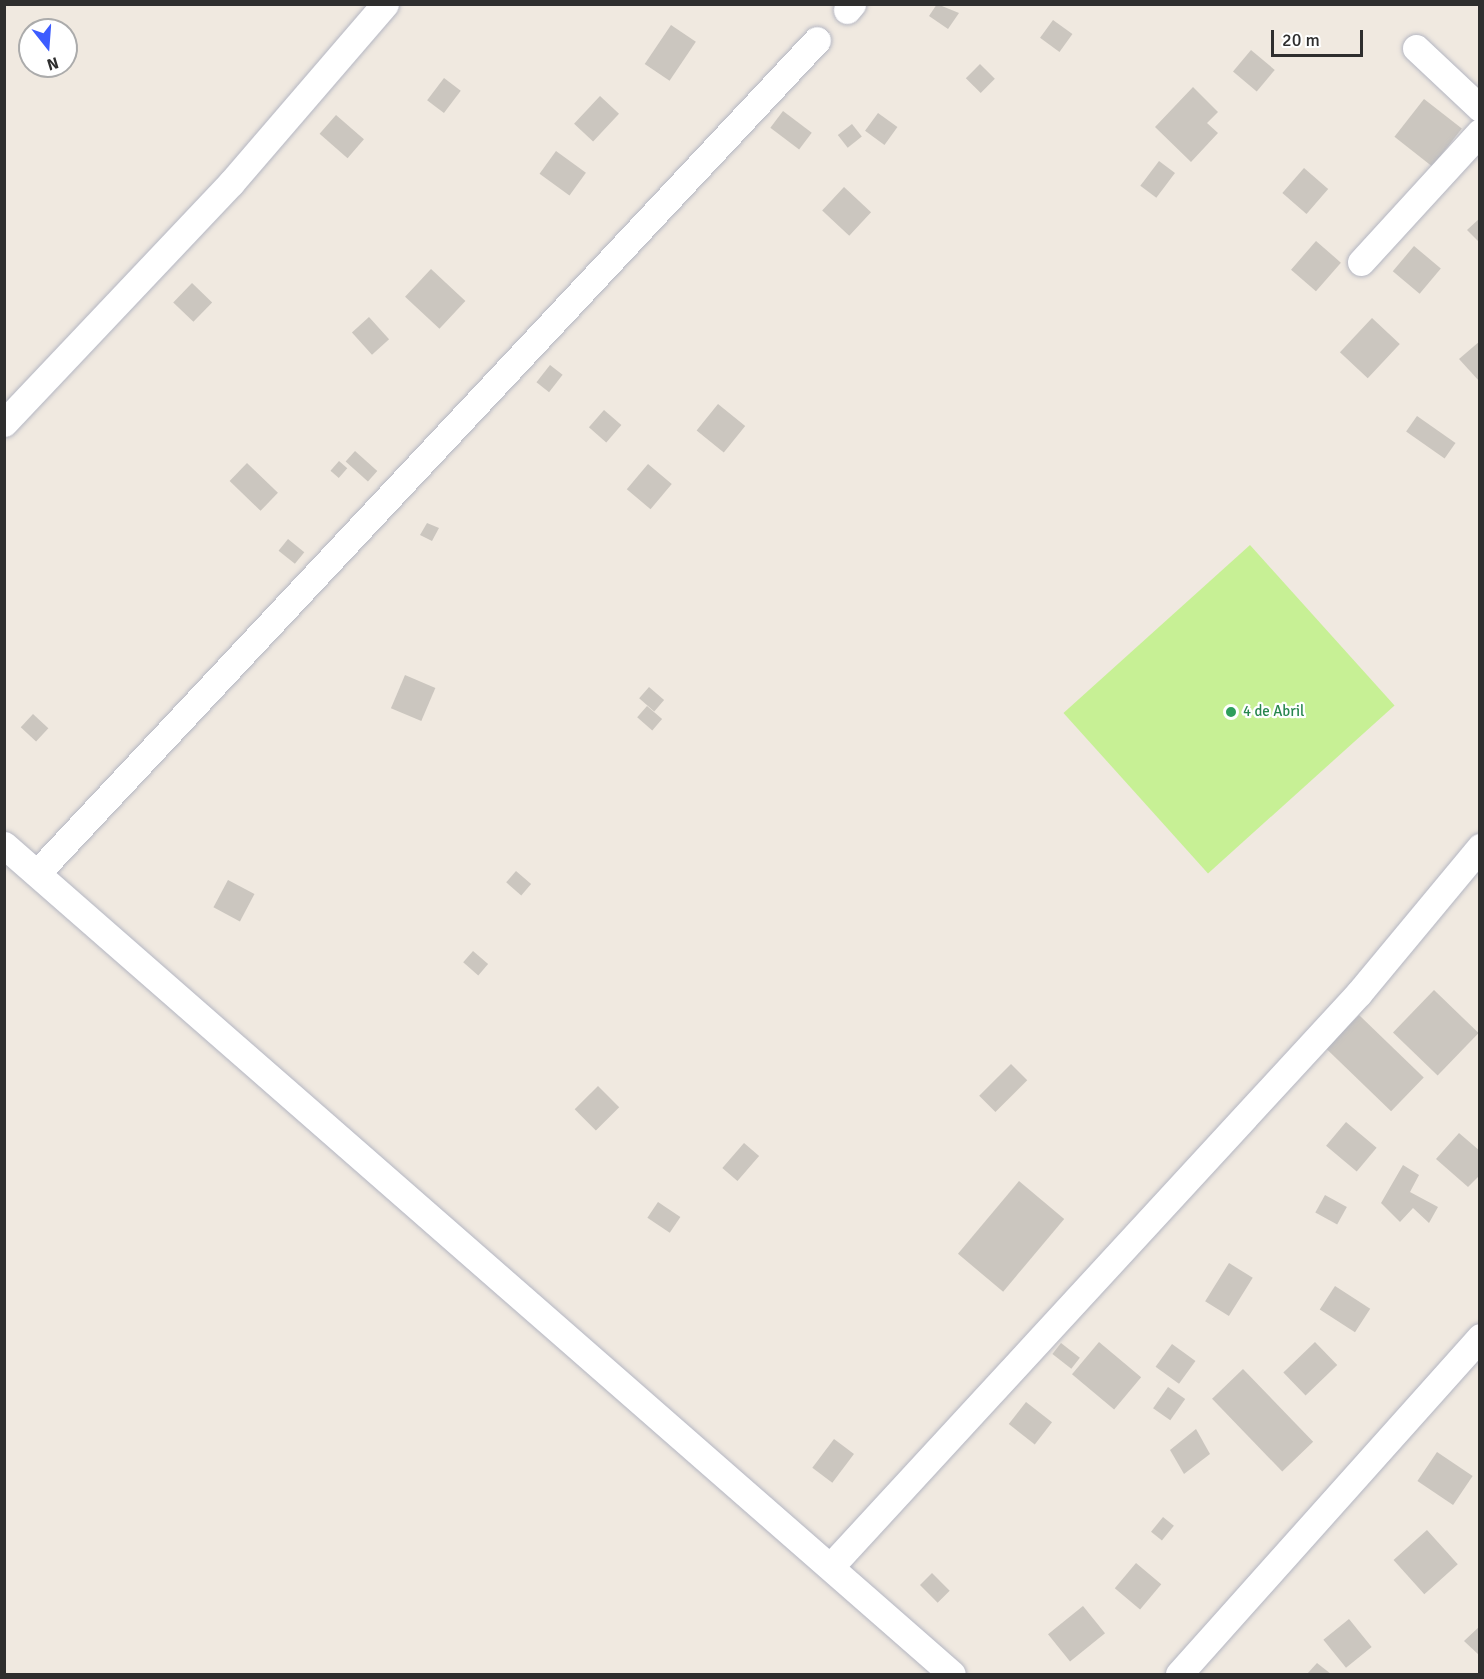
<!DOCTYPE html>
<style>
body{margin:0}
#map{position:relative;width:1484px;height:1679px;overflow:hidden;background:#f0e9e0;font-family:Signika,sans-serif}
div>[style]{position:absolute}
.pitch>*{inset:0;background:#c7f095;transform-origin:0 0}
.building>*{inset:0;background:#cbc6bf;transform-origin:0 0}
.roads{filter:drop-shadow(0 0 2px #b4b6c2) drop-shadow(0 0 2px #b4b6c2)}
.minor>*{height:27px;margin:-13.5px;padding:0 13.5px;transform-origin:13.5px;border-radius:13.5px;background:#fff}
.dots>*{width:16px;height:16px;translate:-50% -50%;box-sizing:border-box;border:3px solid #fff;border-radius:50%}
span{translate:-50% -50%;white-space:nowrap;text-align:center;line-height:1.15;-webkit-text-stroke:4.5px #fff;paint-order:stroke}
.leisure-label{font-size:15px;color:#27864d}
.left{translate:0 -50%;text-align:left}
.frame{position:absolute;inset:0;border:6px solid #2e2e2e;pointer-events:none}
.north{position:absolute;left:18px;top:18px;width:60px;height:60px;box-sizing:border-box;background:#fff;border:2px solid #ababab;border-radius:50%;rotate:163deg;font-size:16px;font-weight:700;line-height:24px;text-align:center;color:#2e2e2e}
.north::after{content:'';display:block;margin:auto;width:21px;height:27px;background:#3d5cff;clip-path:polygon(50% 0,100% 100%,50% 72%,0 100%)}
.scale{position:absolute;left:1271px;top:30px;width:92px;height:27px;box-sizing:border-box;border:3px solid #2e2e2e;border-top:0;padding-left:8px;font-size:18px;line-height:21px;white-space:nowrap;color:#2e2e2e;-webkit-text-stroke:4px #fff;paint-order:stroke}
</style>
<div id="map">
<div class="pitch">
<div style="left:1250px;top:545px;width:216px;height:251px;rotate:48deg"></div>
</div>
<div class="building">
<div style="clip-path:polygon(937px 4px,959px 13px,948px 29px,929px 16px)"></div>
<div style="left:1053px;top:20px;width:24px;height:22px;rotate:36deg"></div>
<div style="left:671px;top:25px;width:30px;height:47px;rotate:34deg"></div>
<div style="left:1251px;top:50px;width:31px;height:28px;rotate:40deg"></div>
<div style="left:980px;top:64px;width:21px;height:20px;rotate:45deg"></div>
<div style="left:444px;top:78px;width:21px;height:28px;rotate:37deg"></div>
<div style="clip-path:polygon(1193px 87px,1218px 112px,1207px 123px,1218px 133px,1191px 162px,1155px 127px)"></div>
<div style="left:600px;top:96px;width:26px;height:38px;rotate:43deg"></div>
<div style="left:1424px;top:99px;width:48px;height:48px;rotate:38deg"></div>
<div style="left:783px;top:111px;width:36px;height:21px;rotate:37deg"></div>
<div style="left:878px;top:113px;width:24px;height:22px;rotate:36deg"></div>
<div style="left:336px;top:115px;width:37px;height:25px;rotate:41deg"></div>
<div style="left:852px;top:124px;width:16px;height:18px;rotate:52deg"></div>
<div style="left:556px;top:151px;width:37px;height:28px;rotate:36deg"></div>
<div style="left:1159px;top:161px;width:20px;height:31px;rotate:37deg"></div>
<div style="left:1304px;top:168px;width:32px;height:33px;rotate:41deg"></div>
<div style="left:844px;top:187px;width:37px;height:32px;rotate:43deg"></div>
<div style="clip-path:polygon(1480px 218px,1480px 243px,1467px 230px)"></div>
<div style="left:1316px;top:241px;width:33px;height:38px;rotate:41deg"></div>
<div style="left:1414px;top:246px;width:35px;height:33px;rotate:40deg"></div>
<div style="left:431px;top:269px;width:47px;height:38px;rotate:43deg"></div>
<div style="left:192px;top:283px;width:28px;height:27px;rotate:44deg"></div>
<div style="left:369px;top:317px;width:30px;height:23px;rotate:48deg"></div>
<div style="left:1372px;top:318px;width:38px;height:47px;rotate:43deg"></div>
<div style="clip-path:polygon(1480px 341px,1480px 382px,1459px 359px)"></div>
<div style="left:550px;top:365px;width:16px;height:22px;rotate:38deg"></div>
<div style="left:718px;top:404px;width:35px;height:34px;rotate:39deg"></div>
<div style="left:604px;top:410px;width:23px;height:23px;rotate:41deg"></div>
<div style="left:1417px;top:416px;width:47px;height:19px;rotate:35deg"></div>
<div style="left:355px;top:451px;width:30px;height:14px;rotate:42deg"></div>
<div style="left:339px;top:461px;width:11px;height:13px;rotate:41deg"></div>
<div style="left:247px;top:463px;width:43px;height:25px;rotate:44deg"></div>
<div style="left:648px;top:464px;width:31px;height:33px;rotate:40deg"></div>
<div style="clip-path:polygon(427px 523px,439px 528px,432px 541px,420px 535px)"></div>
<div style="left:288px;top:539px;width:21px;height:15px;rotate:39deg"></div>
<div style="left:405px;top:675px;width:33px;height:36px;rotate:23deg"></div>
<div style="left:649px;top:687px;width:20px;height:15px;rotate:41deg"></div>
<div style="left:647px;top:706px;width:20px;height:15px;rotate:41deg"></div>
<div style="left:33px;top:714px;width:21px;height:18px;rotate:43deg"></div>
<div style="left:516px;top:871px;width:20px;height:15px;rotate:41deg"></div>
<div style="left:228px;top:880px;width:30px;height:31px;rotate:28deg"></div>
<div style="left:473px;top:951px;width:20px;height:15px;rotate:41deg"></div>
<div style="left:1434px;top:990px;width:62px;height:59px;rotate:44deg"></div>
<div style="left:1359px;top:1015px;width:90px;height:47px;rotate:44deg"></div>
<div style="left:1011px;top:1064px;width:23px;height:45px;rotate:45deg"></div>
<div style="left:598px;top:1086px;width:30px;height:33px;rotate:45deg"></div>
<div style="left:1346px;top:1122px;width:40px;height:31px;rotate:40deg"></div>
<div style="clip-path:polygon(1459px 1133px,1480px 1151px,1480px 1175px,1468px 1187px,1436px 1159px)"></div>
<div style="left:744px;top:1143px;width:20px;height:33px;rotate:41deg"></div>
<div style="clip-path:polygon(1403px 1165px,1419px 1175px,1410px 1192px,1438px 1207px,1429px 1223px,1413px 1208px,1400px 1222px,1381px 1203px)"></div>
<div style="left:1019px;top:1181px;width:59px;height:95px;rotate:40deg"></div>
<div style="left:1325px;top:1195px;width:25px;height:20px;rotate:29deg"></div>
<div style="left:658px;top:1202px;width:27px;height:19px;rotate:34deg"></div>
<div style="left:1229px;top:1263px;width:28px;height:45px;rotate:32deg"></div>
<div style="left:1335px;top:1286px;width:42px;height:28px;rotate:33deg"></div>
<div style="left:1099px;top:1342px;width:55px;height:42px;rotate:40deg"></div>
<div style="left:1315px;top:1342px;width:32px;height:44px;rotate:46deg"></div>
<div style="left:1061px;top:1343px;width:24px;height:14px;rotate:38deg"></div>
<div style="left:1172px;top:1344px;width:29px;height:28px;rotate:36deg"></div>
<div style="left:1243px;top:1369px;width:101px;height:43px;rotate:46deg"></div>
<div style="left:1168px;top:1387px;width:21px;height:26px;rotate:35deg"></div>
<div style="left:1026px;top:1402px;width:33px;height:28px;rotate:38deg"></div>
<div style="clip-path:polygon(1196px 1429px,1210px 1454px,1184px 1474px,1170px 1450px)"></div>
<div style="left:834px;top:1439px;width:25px;height:36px;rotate:37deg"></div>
<div style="left:1437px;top:1452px;width:43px;height:35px;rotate:34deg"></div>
<div style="left:1163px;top:1517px;width:14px;height:19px;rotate:39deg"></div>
<div style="left:1427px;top:1530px;width:46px;height:45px;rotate:48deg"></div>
<div style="left:1136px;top:1563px;width:33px;height:33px;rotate:40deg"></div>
<div style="left:932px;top:1573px;width:25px;height:17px;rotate:45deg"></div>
<div style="left:1083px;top:1606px;width:35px;height:45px;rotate:51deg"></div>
<div style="left:1349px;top:1619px;width:36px;height:33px;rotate:51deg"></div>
<div style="clip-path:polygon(1480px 1626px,1480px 1656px,1464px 1641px)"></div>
<div style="clip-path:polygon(1317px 1663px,1331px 1674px,1307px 1674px)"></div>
</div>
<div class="roads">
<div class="minor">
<div style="left:847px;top:10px;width:8px;rotate:-50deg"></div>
<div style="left:1416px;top:48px;width:88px;rotate:43.2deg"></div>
<div style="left:1361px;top:262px;width:176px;rotate:-47.5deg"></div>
<div style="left:4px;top:423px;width:330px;rotate:-46.6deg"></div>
<div style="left:231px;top:183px;width:236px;rotate:-49.3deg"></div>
<div style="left:4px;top:845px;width:1259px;rotate:41.17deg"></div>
<div style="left:37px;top:873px;width:1141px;rotate:-46.88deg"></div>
<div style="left:831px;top:1566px;width:779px;rotate:-47.34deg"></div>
<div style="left:1359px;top:993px;width:190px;rotate:-50.3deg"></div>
<div style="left:1179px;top:1674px;width:452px;rotate:-48.2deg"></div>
</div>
</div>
<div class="dots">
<div style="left:1231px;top:712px;background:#2e9e5b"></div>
</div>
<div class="leisure-label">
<span class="left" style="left:1243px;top:712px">4 de Abril</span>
</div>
<div class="frame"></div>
<div class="north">N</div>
<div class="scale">20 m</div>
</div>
